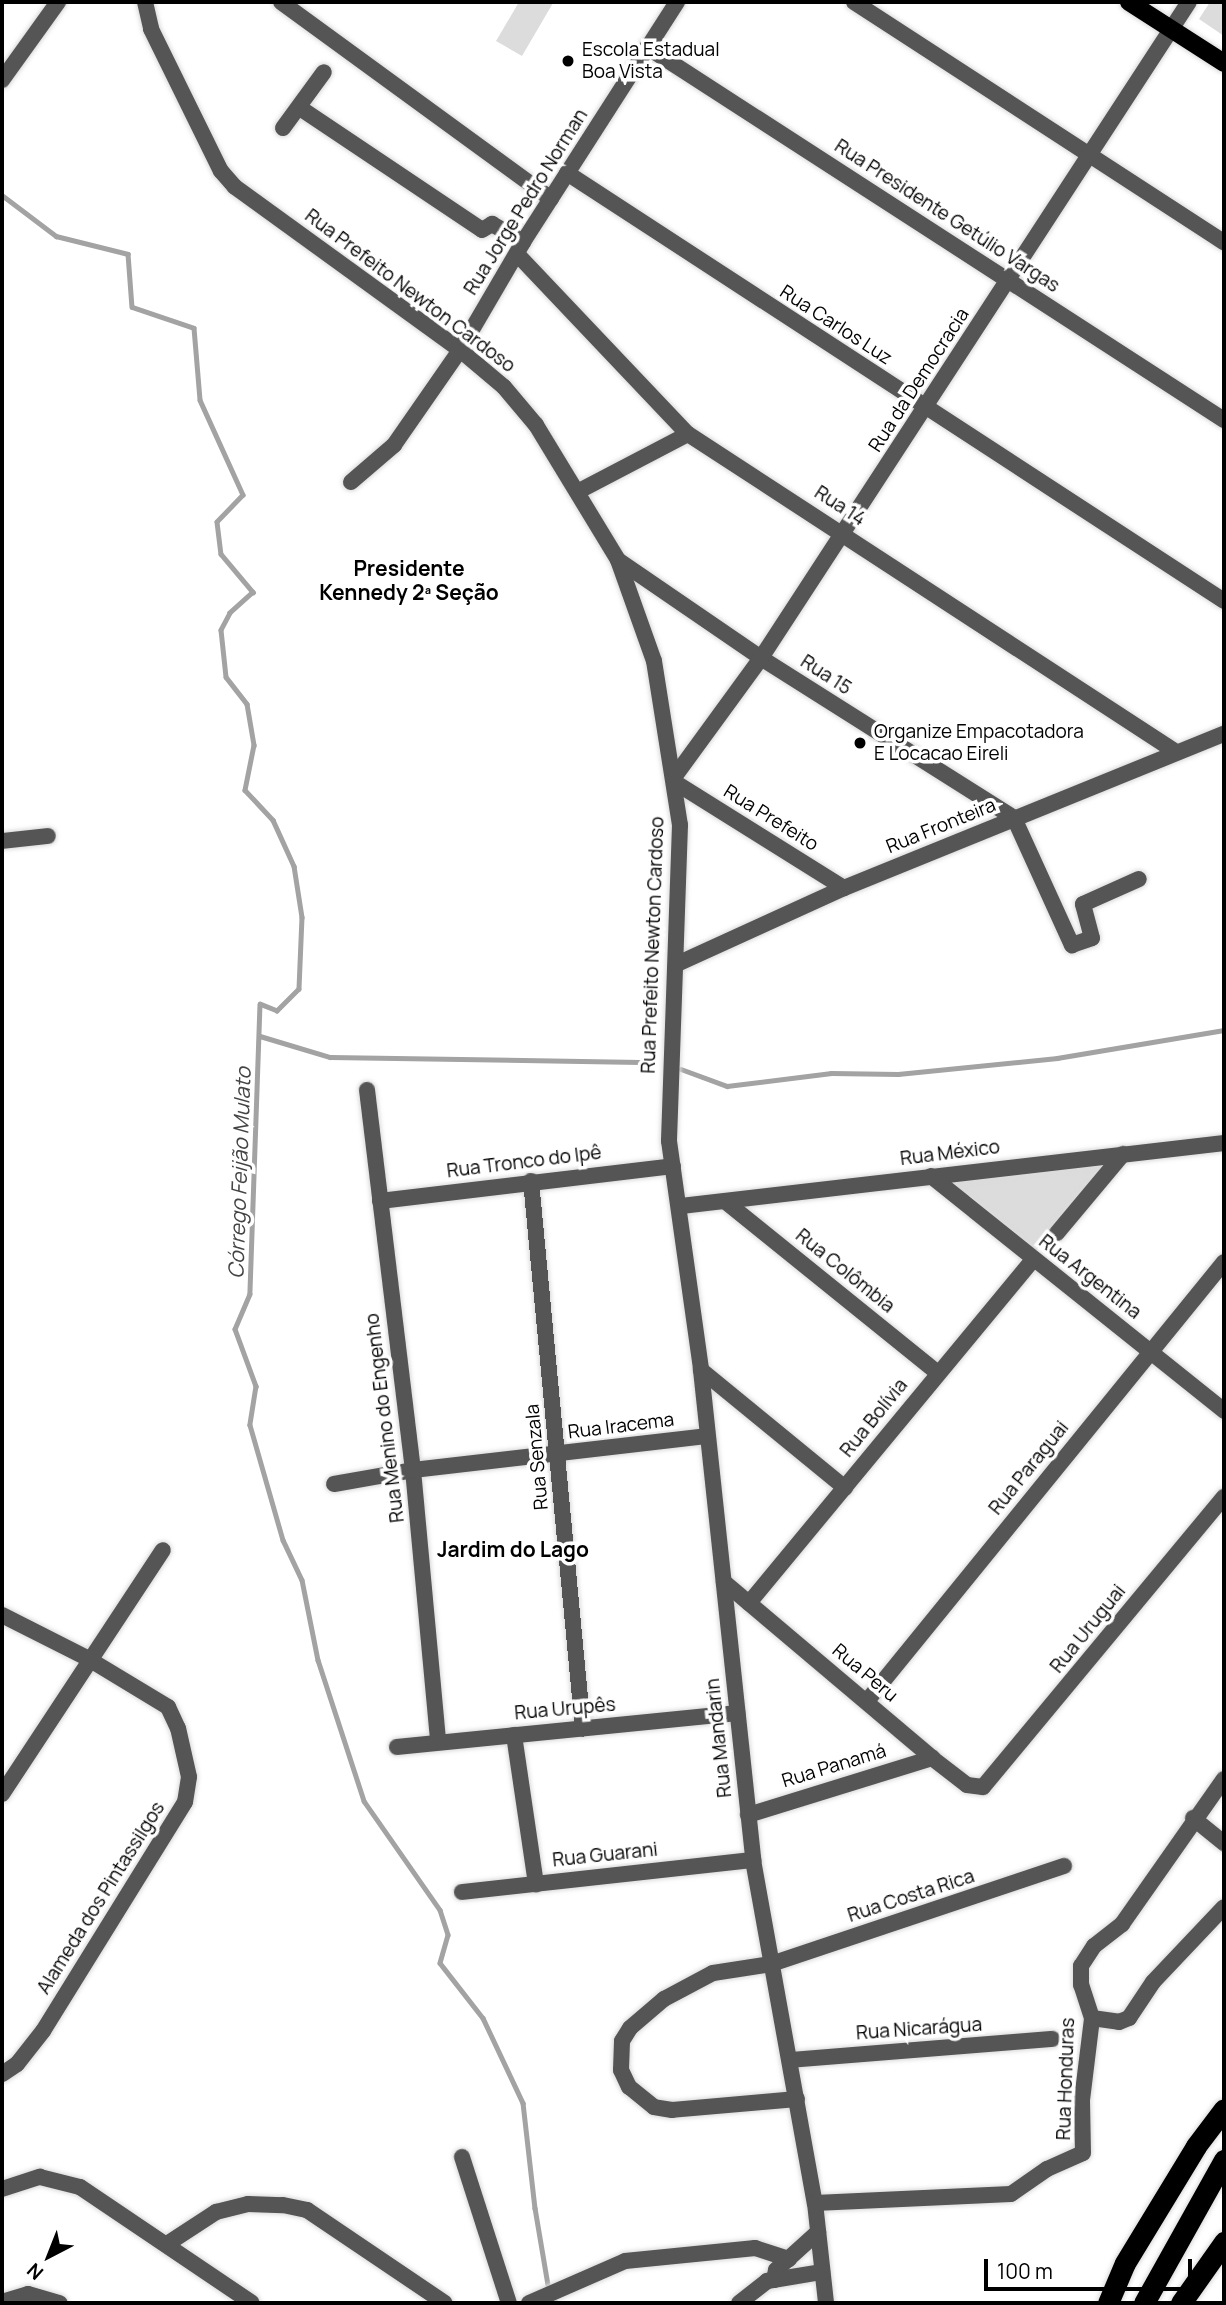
<!DOCTYPE html>
<meta charset="utf-8">
<style>
body{margin:0}
#map{position:relative;width:1226px;height:2305px;overflow:hidden;background:#fff;font-family:Manrope,sans-serif}
div>[style]{position:absolute}
.green>*{inset:0;background:#dcdcdc}
.stream>*{height:4.5px;margin:-2.25px;padding:0 2.25px;transform-origin:2.25px;border-radius:2.25px;background:#a3a3a3}
.roads{filter:drop-shadow(0 0 2px #dbdbdb) drop-shadow(0 0 2px #dbdbdb)}
.minor>*{height:16px;margin:-8px;padding:0 8px;transform-origin:8px;border-radius:8px;background:#555}
.major>*{height:18px;margin:-9px;padding:0 9px;transform-origin:9px;border-radius:9px;background:#000}
.highway>*{height:21px;margin:-10.5px;padding:0 10.5px;transform-origin:10.5px;border-radius:10.5px;background:#000}
.dots>*{width:19px;height:19px;translate:-50% -50%;box-sizing:border-box;border:4px solid #fff;border-radius:50%}
span{translate:-50% -50%;white-space:nowrap;text-align:center;line-height:1.15;-webkit-text-stroke:7px #fff;paint-order:stroke}
.poi-label{font-size:19px;color:#000}
.left{translate:0 -50%;text-align:left}
.street-label{font-size:19px;color:#000}
.neighbourhood-label{font-size:21px;color:#000;font-weight:700}
.water-label{font-size:21px;color:#444;font-style:italic}
.frame{position:absolute;inset:0;border:4px solid #000;pointer-events:none}
.north{position:absolute;left:14px;top:2221px;width:70px;height:70px;-webkit-text-stroke:5px #fff;paint-order:stroke;rotate:222deg;font-size:19px;font-weight:700;line-height:28px;text-align:center;color:#000}
.north::after{content:'';display:block;margin:auto;width:24px;height:32px;background:#000;clip-path:polygon(50% 0,100% 100%,50% 72%,0 100%)}
.scale{position:absolute;left:984px;top:2259px;width:208px;height:32px;box-sizing:border-box;border:4px solid #000;border-top:0;padding-left:9px;font-size:21px;line-height:24px;white-space:nowrap;color:#000;-webkit-text-stroke:5px #fff;paint-order:stroke}
</style>
<div id="map">
<div class="green">
<div style="clip-path:polygon(519px 2px,553px 3px,522px 56px,496px 41px)"></div>
<div style="clip-path:polygon(1210px 2px,1224px 2px,1224px 36px,1199px 19px)"></div>
<div style="clip-path:polygon(1105px 1164px,1035px 1252px,947px 1179px)"></div>
</div>
<div class="stream">
<div style="left:2px;top:195px;width:68px;rotate:37.2deg"></div>
<div style="left:56px;top:236px;width:74px;rotate:14deg"></div>
<div style="left:128px;top:254px;width:53px;rotate:85.7deg"></div>
<div style="left:132px;top:307px;width:65px;rotate:18.7deg"></div>
<div style="left:194px;top:328px;width:72px;rotate:85.2deg"></div>
<div style="left:200px;top:400px;width:104px;rotate:65.6deg"></div>
<div style="left:243px;top:495px;width:37px;rotate:134deg"></div>
<div style="left:217px;top:522px;width:32px;rotate:83deg"></div>
<div style="left:221px;top:554px;width:50px;rotate:49.9deg"></div>
<div style="left:253px;top:592px;width:31px;rotate:138deg"></div>
<div style="left:230px;top:613px;width:19px;rotate:118deg"></div>
<div style="left:221px;top:630px;width:47px;rotate:83.9deg"></div>
<div style="left:226px;top:677px;width:34px;rotate:52deg"></div>
<div style="left:247px;top:704px;width:42px;rotate:80.3deg"></div>
<div style="left:254px;top:745px;width:46px;rotate:101.3deg"></div>
<div style="left:245px;top:790px;width:41px;rotate:47deg"></div>
<div style="left:273px;top:820px;width:51px;rotate:65.5deg"></div>
<div style="left:294px;top:866px;width:52px;rotate:81.1deg"></div>
<div style="left:302px;top:917px;width:72px;rotate:92.4deg"></div>
<div style="left:299px;top:989px;width:31px;rotate:135deg"></div>
<div style="left:277px;top:1011px;width:18px;rotate:-158deg"></div>
<div style="left:260px;top:1004px;width:290px;rotate:92deg"></div>
<div style="left:250px;top:1294px;width:38px;rotate:113deg"></div>
<div style="left:235px;top:1329px;width:61px;rotate:69.8deg"></div>
<div style="left:256px;top:1386px;width:39px;rotate:99deg"></div>
<div style="left:250px;top:1425px;width:120px;rotate:74deg"></div>
<div style="left:283px;top:1540px;width:44px;rotate:64.6deg"></div>
<div style="left:302px;top:1580px;width:82px;rotate:78.7deg"></div>
<div style="left:318px;top:1660px;width:148px;rotate:71.9deg"></div>
<div style="left:364px;top:1801px;width:133px;rotate:55.1deg"></div>
<div style="left:440px;top:1910px;width:26px;rotate:72deg"></div>
<div style="left:448px;top:1935px;width:29px;rotate:106deg"></div>
<div style="left:440px;top:1963px;width:70px;rotate:52deg"></div>
<div style="left:483px;top:2018px;width:94px;rotate:64.8deg"></div>
<div style="left:523px;top:2103px;width:106px;rotate:83.5deg"></div>
<div style="left:535px;top:2208px;width:90px;rotate:80.4deg"></div>
<div style="left:550px;top:2297px;width:9px;rotate:41deg"></div>
<div style="left:260px;top:1036px;width:73px;rotate:16.7deg"></div>
<div style="left:330px;top:1057px;width:310px;rotate:0.9deg"></div>
<div style="left:681px;top:1069px;width:49px;rotate:20.3deg"></div>
<div style="left:727px;top:1086px;width:105px;rotate:-7.1deg"></div>
<div style="left:831px;top:1073px;width:67px;rotate:0.9deg"></div>
<div style="left:898px;top:1074px;width:160px;rotate:-5.7deg"></div>
<div style="left:1057px;top:1058px;width:169px;rotate:-9.5deg"></div>
</div>
<div class="roads">
<div class="minor">
<div style="left:145px;top:2px;width:28px;rotate:77deg"></div>
<div style="left:151px;top:29px;width:158px;rotate:63.8deg"></div>
<div style="left:221px;top:171px;width:21px;rotate:49deg"></div>
<div style="left:235px;top:187px;width:278px;rotate:35.9deg"></div>
<div style="left:460px;top:350px;width:57px;rotate:40.1deg"></div>
<div style="left:504px;top:387px;width:50px;rotate:49.9deg"></div>
<div style="left:536px;top:425px;width:158px;rotate:58.7deg"></div>
<div style="left:618px;top:560px;width:107px;rotate:70.4deg"></div>
<div style="left:654px;top:661px;width:166px;rotate:81deg"></div>
<div style="left:680px;top:825px;width:316px;rotate:92deg"></div>
<div style="left:669px;top:1141px;width:231px;rotate:82deg"></div>
<div style="left:701px;top:1370px;width:493px;rotate:83.9deg"></div>
<div style="left:753px;top:1860px;width:349px;rotate:79.8deg"></div>
<div style="left:815px;top:2203px;width:101px;rotate:83.7deg"></div>
<div style="left:281px;top:2px;width:334px;rotate:36.1deg"></div>
<div style="left:854px;top:2px;width:441px;rotate:33deg"></div>
<div style="left:647px;top:47px;width:687px;rotate:32.88deg"></div>
<div style="left:2px;top:80px;width:96px;rotate:-54.3deg"></div>
<div style="left:300px;top:108px;width:219px;rotate:33.8deg"></div>
<div style="left:482px;top:230px;width:12px;rotate:-31deg"></div>
<div style="left:492px;top:224px;width:36px;rotate:30deg"></div>
<div style="left:283px;top:128px;width:69px;rotate:-53.8deg"></div>
<div style="left:567px;top:173px;width:784px;rotate:33.08deg"></div>
<div style="left:517px;top:254px;width:248px;rotate:46.5deg"></div>
<div style="left:688px;top:434px;width:582px;rotate:33.09deg"></div>
<div style="left:351px;top:482px;width:57px;rotate:-40.7deg"></div>
<div style="left:394px;top:445px;width:116px;rotate:-55.2deg"></div>
<div style="left:460px;top:350px;width:125px;rotate:-59.7deg"></div>
<div style="left:523px;top:242px;width:285px;rotate:-57.3deg"></div>
<div style="left:579px;top:491px;width:123px;rotate:-27.6deg"></div>
<div style="left:618px;top:560px;width:173px;rotate:34.4deg"></div>
<div style="left:761px;top:658px;width:299px;rotate:32.3deg"></div>
<div style="left:1014px;top:818px;width:140px;rotate:65.5deg"></div>
<div style="left:1072px;top:945px;width:21px;rotate:-19deg"></div>
<div style="left:1092px;top:938px;width:35px;rotate:-105deg"></div>
<div style="left:1083px;top:904px;width:61px;rotate:-24.1deg"></div>
<div style="left:675px;top:776px;width:146px;rotate:-53.9deg"></div>
<div style="left:761px;top:658px;width:783px;rotate:-56.88deg"></div>
<div style="left:676px;top:783px;width:198px;rotate:32deg"></div>
<div style="left:2px;top:841px;width:46px;rotate:-6.2deg"></div>
<div style="left:677px;top:964px;width:183px;rotate:-24.5deg"></div>
<div style="left:844px;top:888px;width:410px;rotate:-22.1deg"></div>
<div style="left:367px;top:1090px;width:383px;rotate:83.1deg"></div>
<div style="left:413px;top:1470px;width:272px;rotate:84.7deg"></div>
<div style="left:931px;top:1176px;width:376px;rotate:38.7deg"></div>
<div style="left:531px;top:1181px;width:550px;rotate:84.58deg"></div>
<div style="left:380px;top:1201px;width:295px;rotate:-6.8deg"></div>
<div style="left:726px;top:1202px;width:271px;rotate:38.9deg"></div>
<div style="left:681px;top:1206px;width:547px;rotate:-6.62deg"></div>
<div style="left:1057px;top:1233px;width:103px;rotate:-50.1deg"></div>
<div style="left:701px;top:1370px;width:186px;rotate:39.3deg"></div>
<div style="left:334px;top:1484px;width:80px;rotate:-10deg"></div>
<div style="left:413px;top:1470px;width:295px;rotate:-6.6deg"></div>
<div style="left:724px;top:1582px;width:272px;rotate:40.2deg"></div>
<div style="left:932px;top:1758px;width:44px;rotate:37.6deg"></div>
<div style="left:967px;top:1785px;width:16px;rotate:7deg"></div>
<div style="left:983px;top:1787px;width:377px;rotate:-50.3deg"></div>
<div style="left:749px;top:1603px;width:445px;rotate:-50.4deg"></div>
<div style="left:2px;top:1615px;width:95px;rotate:26.8deg"></div>
<div style="left:87px;top:1658px;width:95px;rotate:31.2deg"></div>
<div style="left:168px;top:1707px;width:23px;rotate:65deg"></div>
<div style="left:178px;top:1728px;width:50px;rotate:77.3deg"></div>
<div style="left:189px;top:1777px;width:25px;rotate:99deg"></div>
<div style="left:185px;top:1802px;width:269px;rotate:121.8deg"></div>
<div style="left:43px;top:2031px;width:42px;rotate:128.2deg"></div>
<div style="left:17px;top:2064px;width:18px;rotate:146deg"></div>
<div style="left:867px;top:1701px;width:566px;rotate:-50.88deg"></div>
<div style="left:514px;top:1735px;width:151px;rotate:81.6deg"></div>
<div style="left:397px;top:1747px;width:342px;rotate:-5.7deg"></div>
<div style="left:2px;top:1794px;width:292px;rotate:-56.6deg"></div>
<div style="left:748px;top:1815px;width:193px;rotate:-17.2deg"></div>
<div style="left:1193px;top:1818px;width:40px;rotate:39deg"></div>
<div style="left:462px;top:1892px;width:293px;rotate:-6.3deg"></div>
<div style="left:1092px;top:2018px;width:27px;rotate:8deg"></div>
<div style="left:1119px;top:2022px;width:11px;rotate:-22deg"></div>
<div style="left:1129px;top:2018px;width:43px;rotate:-56.3deg"></div>
<div style="left:1153px;top:1982px;width:103px;rotate:-46.6deg"></div>
<div style="left:790px;top:2060px;width:263px;rotate:-4.6deg"></div>
<div style="left:797px;top:2099px;width:125px;rotate:175deg"></div>
<div style="left:672px;top:2110px;width:18px;rotate:-171deg"></div>
<div style="left:654px;top:2107px;width:32px;rotate:-141deg"></div>
<div style="left:629px;top:2087px;width:19px;rotate:-115deg"></div>
<div style="left:621px;top:2070px;width:29px;rotate:-88deg"></div>
<div style="left:622px;top:2041px;width:15px;rotate:-58deg"></div>
<div style="left:630px;top:2028px;width:45px;rotate:-40.5deg"></div>
<div style="left:664px;top:1999px;width:55px;rotate:-28deg"></div>
<div style="left:713px;top:1973px;width:59px;rotate:-8.8deg"></div>
<div style="left:771px;top:1964px;width:309px;rotate:-18.5deg"></div>
<div style="left:462px;top:2157px;width:153px;rotate:72.2deg"></div>
<div style="left:2px;top:2189px;width:40px;rotate:-18deg"></div>
<div style="left:40px;top:2177px;width:41px;rotate:14deg"></div>
<div style="left:80px;top:2187px;width:207px;rotate:34deg"></div>
<div style="left:815px;top:2203px;width:196px;rotate:-2.6deg"></div>
<div style="left:1011px;top:2194px;width:44px;rotate:-34.8deg"></div>
<div style="left:1047px;top:2169px;width:39px;rotate:-24deg"></div>
<div style="left:1083px;top:2153px;width:53px;rotate:-91.1deg"></div>
<div style="left:1082px;top:2100px;width:83px;rotate:-83deg"></div>
<div style="left:1092px;top:2018px;width:35px;rotate:-108deg"></div>
<div style="left:1081px;top:1985px;width:19px;rotate:-90deg"></div>
<div style="left:1081px;top:1966px;width:24px;rotate:-57deg"></div>
<div style="left:1094px;top:1946px;width:36px;rotate:-38deg"></div>
<div style="left:1122px;top:1924px;width:177px;rotate:-54.9deg"></div>
<div style="left:167px;top:2244px;width:59px;rotate:-33.1deg"></div>
<div style="left:216px;top:2212px;width:33px;rotate:-14deg"></div>
<div style="left:248px;top:2204px;width:35px;rotate:2deg"></div>
<div style="left:283px;top:2205px;width:25px;rotate:12deg"></div>
<div style="left:307px;top:2210px;width:166px;rotate:34deg"></div>
<div style="left:774px;top:2280px;width:10px;rotate:-79deg"></div>
<div style="left:776px;top:2270px;width:57px;rotate:-42.1deg"></div>
<div style="left:2px;top:2302px;width:27px;rotate:-17deg"></div>
<div style="left:28px;top:2294px;width:33px;rotate:16deg"></div>
<div style="left:529px;top:2303px;width:105px;rotate:-23.6deg"></div>
<div style="left:625px;top:2261px;width:131px;rotate:-5.7deg"></div>
<div style="left:755px;top:2248px;width:36px;rotate:18deg"></div>
<div style="left:739px;top:2303px;width:36px;rotate:-38deg"></div>
<div style="left:767px;top:2281px;width:56px;rotate:-9.3deg"></div>
</div>
<div class="major">
<div style="left:1129px;top:2px;width:113px;rotate:32.7deg"></div>
</div>
<div class="highway">
<div style="left:1108px;top:2303px;width:43px;rotate:-67deg"></div>
<div style="left:1125px;top:2263px;width:137px;rotate:-58.7deg"></div>
<div style="left:1196px;top:2146px;width:46px;rotate:-52.9deg"></div>
<div style="left:1144px;top:2303px;width:164px;rotate:-60.8deg"></div>
<div style="left:1181px;top:2303px;width:75px;rotate:-54.8deg"></div>
</div>
</div>
<div class="dots">
<div style="left:568px;top:61px;background:#000"></div>
<div style="left:860px;top:743px;background:#000"></div>
</div>
<div class="poi-label">
<span class="left" style="left:582px;top:61px">Escola Estadual<br>Boa Vista</span>
<span class="left" style="left:874px;top:743px">Organize Empacotadora<br>E Locacao Eireli</span>
</div>
<div class="street-label">
<span style="left:526px;top:202px;rotate:-58deg">Rua Jorge Pedro Norman</span>
<span style="left:947px;top:216px;rotate:33deg">Rua Presidente Getúlio Vargas</span>
<span style="left:410px;top:291px;rotate:37deg">Rua Prefeito Newton Cardoso</span>
<span style="left:836px;top:325px;rotate:33deg">Rua Carlos Luz</span>
<span style="left:919px;top:380px;rotate:-57deg">Rua da Democracia</span>
<span style="left:840px;top:506px;rotate:33deg">Rua 14</span>
<span style="left:826px;top:675px;rotate:33deg">Rua 15</span>
<span style="left:771px;top:818px;rotate:32deg">Rua Prefeito</span>
<span style="left:941px;top:826px;rotate:-22deg">Rua Fronteira</span>
<span style="left:653px;top:945px;rotate:-88deg">Rua Prefeito Newton Cardoso</span>
<span style="left:950px;top:1153px;rotate:-7deg">Rua México</span>
<span style="left:524px;top:1162px;rotate:-7deg">Rua Tronco do Ipê</span>
<span style="left:845px;top:1271px;rotate:39deg">Rua Colômbia</span>
<span style="left:1090px;top:1277px;rotate:38deg">Rua Argentina</span>
<span style="left:385px;top:1418px;rotate:-97deg">Rua Menino do Engenho</span>
<span style="left:874px;top:1418px;rotate:-51deg">Rua Bolívia</span>
<span style="left:621px;top:1426px;rotate:-7deg">Rua Iracema</span>
<span style="left:537px;top:1457px;rotate:-95deg">Rua Senzala</span>
<span style="left:1029px;top:1468px;rotate:-51deg">Rua Paraguai</span>
<span style="left:1088px;top:1629px;rotate:-51deg">Rua Uruguai</span>
<span style="left:865px;top:1673px;rotate:40deg">Rua Peru</span>
<span style="left:565px;top:1709px;rotate:-5deg">Rua Urupês</span>
<span style="left:719px;top:1738px;rotate:-96deg">Rua Mandarin</span>
<span style="left:834px;top:1766px;rotate:-17deg">Rua Panamá</span>
<span style="left:605px;top:1855px;rotate:-6deg">Rua Guarani</span>
<span style="left:911px;top:1896px;rotate:-18deg">Rua Costa Rica</span>
<span style="left:101px;top:1898px;rotate:-58deg">Alameda dos Pintassilgos</span>
<span style="left:919px;top:2029px;rotate:-4deg">Rua Nicarágua</span>
<span style="left:1066px;top:2079px;rotate:-88deg">Rua Honduras</span>
</div>
<div class="neighbourhood-label">
<span style="left:409px;top:580px">Presidente<br>Kennedy 2ª Seção</span>
<span style="left:513px;top:1549px">Jardim do Lago</span>
</div>
<div class="water-label">
<span style="left:239px;top:1173px;rotate:-88deg">Córrego Feijão Mulato</span>
</div>
<div class="frame"></div>
<div class="north">N</div>
<div class="scale">100 m</div>
</div>
